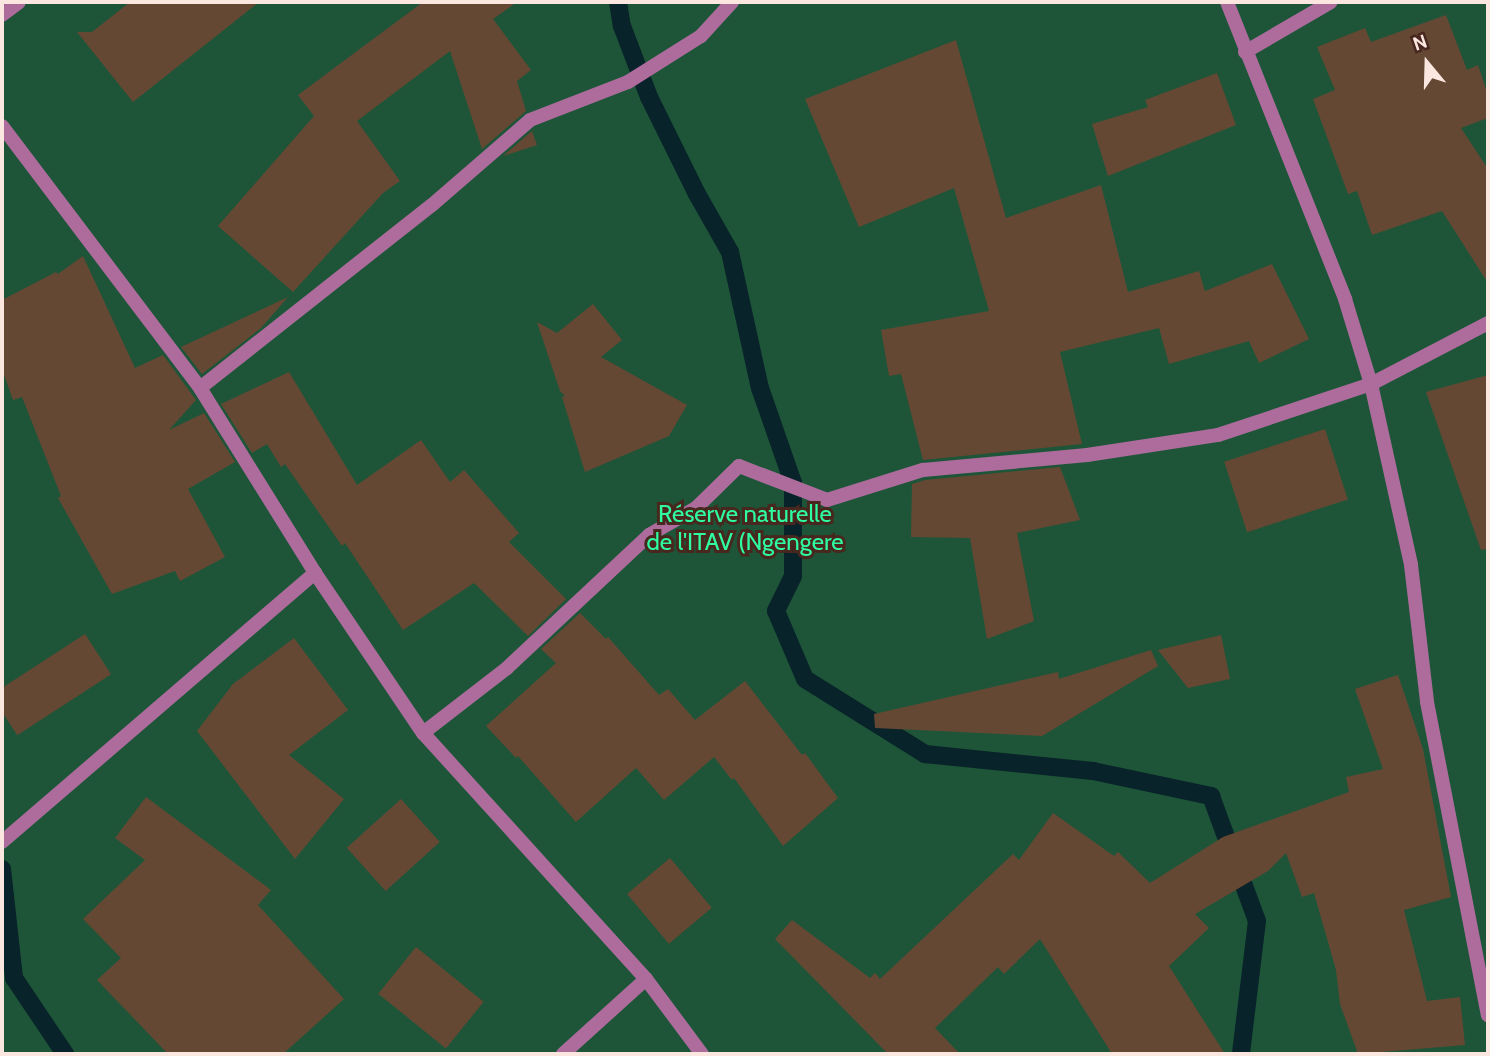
<!DOCTYPE html>
<meta charset="utf-8">
<style>
body{margin:0}
#map{position:relative;width:1490px;height:1056px;overflow:hidden;background:#523127;font-family:Cabin,sans-serif}
div>[style]{position:absolute}
.green>*{inset:0;background:#1e5538;transform-origin:0 0}
.stream>*{height:18px;margin:-9px;padding:0 9px;transform-origin:9px;border-radius:9px;background:#082329}
.building>*{inset:0;background:#654833;transform-origin:0 0}
.street>*{height:14px;margin:-7px;padding:0 7px;transform-origin:7px;border-radius:7px;background:#ad6c9c}
span{translate:-50% -50%;white-space:nowrap;text-align:center;line-height:1.15;-webkit-text-stroke:6px #47271e;paint-order:stroke}
.park-label{font-size:24px;color:#2ffc9f}
.frame{position:absolute;inset:0;border:4px solid #fce6e0;pointer-events:none}
.north{position:absolute;left:1392px;top:28px;width:70px;height:70px;-webkit-text-stroke:5px #47271e;paint-order:stroke;rotate:341deg;font-size:19px;font-weight:700;line-height:28px;text-align:center;color:#fce6e0}
.north::after{content:'';display:block;margin:auto;width:24px;height:32px;background:#fce6e0;clip-path:polygon(50% 0,100% 100%,50% 72%,0 100%)}
</style>
<div id="map">
<div class="green">
<div style="left:2px;top:2px;width:1486px;height:1052px"></div>
</div>
<div class="stream">
<div style="left:618px;top:2px;width:24px;rotate:81deg"></div>
<div style="left:622px;top:26px;width:76px;rotate:69.2deg"></div>
<div style="left:649px;top:97px;width:108px;rotate:63.7deg"></div>
<div style="left:697px;top:194px;width:67px;rotate:60.4deg"></div>
<div style="left:730px;top:252px;width:139px;rotate:77.6deg"></div>
<div style="left:760px;top:388px;width:101px;rotate:70.8deg"></div>
<div style="left:793px;top:483px;width:93px;rotate:90deg"></div>
<div style="left:793px;top:576px;width:39px;rotate:116deg"></div>
<div style="left:776px;top:611px;width:74px;rotate:66.9deg"></div>
<div style="left:805px;top:679px;width:142px;rotate:32deg"></div>
<div style="left:925px;top:754px;width:169px;rotate:5.8deg"></div>
<div style="left:1093px;top:771px;width:121px;rotate:12deg"></div>
<div style="left:1211px;top:796px;width:133px;rotate:69.8deg"></div>
<div style="left:1257px;top:921px;width:134px;rotate:96.9deg"></div>
<div style="left:2px;top:869px;width:110px;rotate:83.7deg"></div>
<div style="left:14px;top:978px;width:92px;rotate:56.1deg"></div>
</div>
<div class="building">
<div style="clip-path:polygon(130px 2px,259px 2px,133px 102px,77px 32px,92px 32px)"></div>
<div style="clip-path:polygon(423px 2px,517px 2px,493px 19px,531px 70px,517px 81px,526px 111px,482px 149px,450px 51px,357px 121px,400px 181px,383px 193px,293px 292px,218px 226px,314px 116px,298px 95px)"></div>
<div style="clip-path:polygon(1446px 15px,1467px 70px,1478px 65px,1488px 95px,1488px 118px,1461px 128px,1488px 169px,1488px 283px,1442px 211px,1372px 235px,1357px 191px,1348px 194px,1313px 99px,1335px 90px,1317px 47px,1365px 28px,1371px 42px)"></div>
<div style="clip-path:polygon(956px 40px,1006px 218px,1101px 185px,1128px 292px,1199px 271px,1205px 291px,1272px 264px,1309px 339px,1259px 363px,1249px 341px,1169px 364px,1159px 328px,1060px 352px,1082px 444px,923px 460px,901px 374px,889px 376px,881px 330px,989px 311px,954px 188px,859px 227px,805px 99px)"></div>
<div style="clip-path:polygon(1217px 73px,1236px 125px,1108px 176px,1092px 124px,1148px 107px,1145px 100px)"></div>
<div style="clip-path:polygon(532px 131px,537px 145px,503px 156px)"></div>
<div style="clip-path:polygon(83px 256px,135px 368px,163px 355px,196px 400px,169px 430px,204px 413px,235px 462px,188px 489px,225px 557px,180px 581px,175px 571px,112px 594px,58px 498px,61px 496px,22px 397px,13px 400px,2px 369px,2px 300px,56px 272px,58px 274px)"></div>
<div style="clip-path:polygon(288px 297px,261px 328px,202px 374px,181px 347px)"></div>
<div style="clip-path:polygon(593px 304px,622px 340px,601px 357px,687px 405px,669px 436px,585px 472px,562px 397px,565px 396px,560px 391px,537px 322px,557px 333px)"></div>
<div style="clip-path:polygon(289px 372px,357px 485px,421px 440px,450px 482px,464px 470px,519px 533px,509px 542px,566px 599px,528px 636px,474px 583px,403px 630px,345px 543px,342px 546px,285px 464px,281px 467px,267px 444px,252px 453px,221px 404px)"></div>
<div style="clip-path:polygon(1488px 375px,1488px 549px,1481px 550px,1426px 392px)"></div>
<div style="left:1325px;top:429px;width:74px;height:106px;rotate:72deg"></div>
<div style="clip-path:polygon(1060px 467px,1080px 520px,1017px 533px,1034px 621px,987px 639px,970px 538px,911px 537px,912px 484px,925px 480px)"></div>
<div style="clip-path:polygon(580px 613px,606px 639px,608px 637px,659px 695px,668px 689px,695px 720px,745px 681px,802px 755px,805px 753px,838px 798px,783px 846px,734px 778px,732px 780px,714px 757px,664px 800px,636px 768px,576px 822px,518px 756px,516px 758px,486px 726px,556px 663px,541px 649px)"></div>
<div style="left:85px;top:634px;width:48px;height:112px;rotate:57deg"></div>
<div style="clip-path:polygon(1221px 635px,1230px 679px,1188px 688px,1158px 650px)"></div>
<div style="clip-path:polygon(294px 638px,348px 710px,289px 755px,344px 799px,295px 859px,197px 731px,233px 684px)"></div>
<div style="clip-path:polygon(1151px 650px,1158px 666px,1042px 736px,875px 728px,874px 714px,1058px 672px,1059px 679px)"></div>
<div style="clip-path:polygon(1398px 675px,1423px 749px,1451px 897px,1404px 910px,1427px 1001px,1460px 997px,1465px 1045px,1358px 1054px,1340px 1004px,1336px 970px,1314px 893px,1302px 897px,1286px 853px,1268px 871px,1195px 914px,1209px 928px,1169px 966px,1225px 1054px,1112px 1054px,1040px 939px,1004px 974px,998px 967px,935px 1028px,960px 1054px,888px 1054px,775px 939px,792px 920px,870px 978px,875px 973px,880px 979px,1013px 854px,1019px 860px,1053px 813px,1114px 856px,1118px 852px,1150px 883px,1223px 837px,1349px 792px,1346px 777px,1383px 769px,1355px 689px)"></div>
<div style="clip-path:polygon(146px 797px,271px 890px,258px 905px,344px 999px,283px 1054px,168px 1054px,97px 980px,121px 958px,83px 919px,145px 860px,115px 838px)"></div>
<div style="left:401px;top:799px;width:58px;height:73px;rotate:48deg"></div>
<div style="left:670px;top:858px;width:65px;height:56px;rotate:50deg"></div>
<div style="left:416px;top:947px;width:87px;height:60px;rotate:39deg"></div>
</div>
<div class="street">
<div style="left:1227px;top:2px;width:320px;rotate:68.3deg"></div>
<div style="left:1345px;top:299px;width:89px;rotate:73deg"></div>
<div style="left:1371px;top:384px;width:185px;rotate:77.5deg"></div>
<div style="left:1411px;top:565px;width:138px;rotate:83.3deg"></div>
<div style="left:1427px;top:702px;width:319px;rotate:79deg"></div>
<div style="left:2px;top:15px;width:21px;rotate:-37deg"></div>
<div style="left:1245px;top:52px;width:99px;rotate:-30.2deg"></div>
<div style="left:2px;top:126px;width:328px;rotate:52.9deg"></div>
<div style="left:200px;top:388px;width:218px;rotate:58.1deg"></div>
<div style="left:315px;top:573px;width:193px;rotate:56deg"></div>
<div style="left:423px;top:733px;width:332px;rotate:47.8deg"></div>
<div style="left:646px;top:979px;width:94px;rotate:53.3deg"></div>
<div style="left:200px;top:388px;width:295px;rotate:-38.3deg"></div>
<div style="left:432px;top:205px;width:130px;rotate:-40.9deg"></div>
<div style="left:530px;top:120px;width:105px;rotate:-21.2deg"></div>
<div style="left:628px;top:82px;width:86px;rotate:-32.2deg"></div>
<div style="left:701px;top:36px;width:46px;rotate:-47.6deg"></div>
<div style="left:423px;top:733px;width:106px;rotate:-37.7deg"></div>
<div style="left:507px;top:668px;width:195px;rotate:-43.1deg"></div>
<div style="left:649px;top:535px;width:54px;rotate:-29.9deg"></div>
<div style="left:696px;top:508px;width:60px;rotate:-44.3deg"></div>
<div style="left:739px;top:466px;width:94px;rotate:21.1deg"></div>
<div style="left:827px;top:500px;width:101px;rotate:-17.4deg"></div>
<div style="left:923px;top:470px;width:165px;rotate:-5.2deg"></div>
<div style="left:1087px;top:455px;width:133px;rotate:-8.7deg"></div>
<div style="left:1218px;top:435px;width:161px;rotate:-18.4deg"></div>
<div style="left:1371px;top:384px;width:132px;rotate:-27.5deg"></div>
<div style="left:2px;top:842px;width:413px;rotate:-40.7deg"></div>
<div style="left:563px;top:1054px;width:112px;rotate:-42.1deg"></div>
</div>
<div class="park-label">
<span style="left:745px;top:528px">Réserve naturelle<br>de l'ITAV (Ngengere</span>
</div>
<div class="frame"></div>
<div class="north">N</div>
</div>
